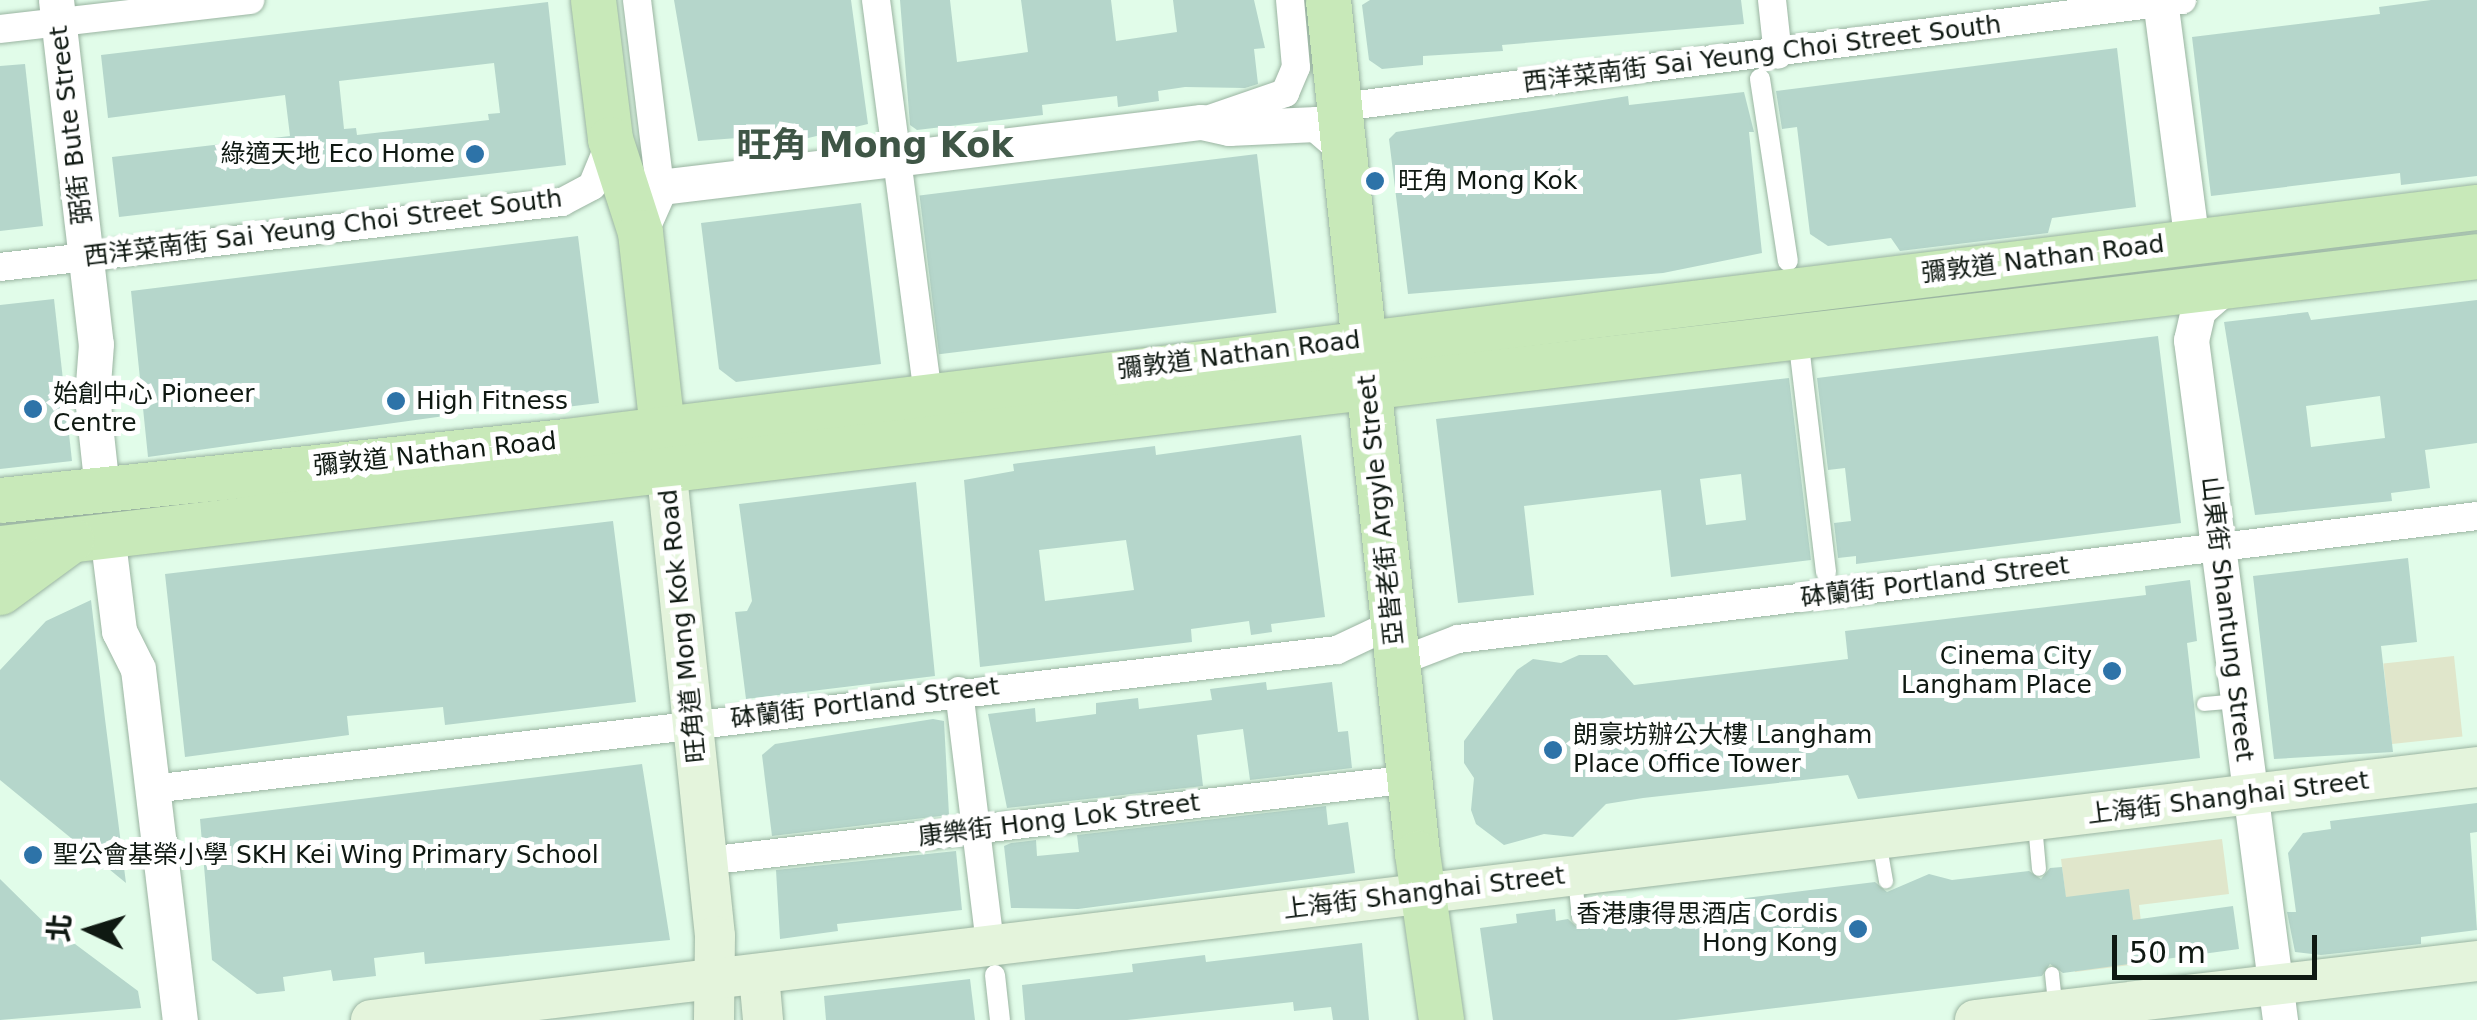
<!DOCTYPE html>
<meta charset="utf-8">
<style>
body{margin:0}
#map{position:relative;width:2477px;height:1020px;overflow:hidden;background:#e1fce9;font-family:"DejaVu Sans","Noto Sans TC",sans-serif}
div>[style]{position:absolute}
.green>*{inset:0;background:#e0e6cb;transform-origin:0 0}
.building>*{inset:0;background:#b5d6cb;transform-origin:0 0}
.roads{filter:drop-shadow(0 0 2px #9ab4a1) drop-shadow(0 0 2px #9ab4a1)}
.service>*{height:14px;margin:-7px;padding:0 7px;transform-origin:7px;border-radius:7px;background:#fff}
.pedestrian>*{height:20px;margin:-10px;padding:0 10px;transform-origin:10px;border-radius:10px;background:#fff}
.minor>*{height:28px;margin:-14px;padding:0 14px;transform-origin:14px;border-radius:14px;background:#fff}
.tertiary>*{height:35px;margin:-17.5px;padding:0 17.5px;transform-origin:17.5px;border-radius:17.5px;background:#fff}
.secondary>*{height:40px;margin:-20px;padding:0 20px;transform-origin:20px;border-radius:20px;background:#e4f4dc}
.primary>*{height:45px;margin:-22.5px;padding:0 22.5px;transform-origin:22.5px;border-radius:22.5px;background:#c8e9b9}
.dots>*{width:28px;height:28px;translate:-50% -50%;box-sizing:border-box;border:5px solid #fff;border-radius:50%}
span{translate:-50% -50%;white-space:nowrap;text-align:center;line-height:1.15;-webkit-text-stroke:10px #fff;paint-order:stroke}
.street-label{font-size:25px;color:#0f1912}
.poi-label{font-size:25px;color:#0f1912}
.right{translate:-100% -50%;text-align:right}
.left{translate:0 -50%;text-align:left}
.district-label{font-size:35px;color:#3f5646;font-weight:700}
.north{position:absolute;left:40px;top:880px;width:100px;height:100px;-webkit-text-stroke:8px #fff;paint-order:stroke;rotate:274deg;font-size:28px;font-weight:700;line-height:40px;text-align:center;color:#0f1912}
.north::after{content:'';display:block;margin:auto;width:35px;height:45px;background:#0f1912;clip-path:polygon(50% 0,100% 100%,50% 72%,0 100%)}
.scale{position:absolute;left:2112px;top:935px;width:205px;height:45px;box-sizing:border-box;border:5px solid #0f1912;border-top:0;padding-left:12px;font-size:30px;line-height:35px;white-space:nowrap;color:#0f1912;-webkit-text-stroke:8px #fff;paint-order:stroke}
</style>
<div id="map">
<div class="green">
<div style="left:2454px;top:656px;width:81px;height:71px;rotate:84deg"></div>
<div style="clip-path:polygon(2222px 839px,2229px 894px,2139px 905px,2146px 963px,2075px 972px,2061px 859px)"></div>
</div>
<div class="building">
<div style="clip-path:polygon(674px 0,851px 0,868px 124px,791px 142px,790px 134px,698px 141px)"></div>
<div style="clip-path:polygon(900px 0,950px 0,957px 62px,1028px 52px,1021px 0,1111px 0,1116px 41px,1177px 32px,1173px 0,1254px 0,1265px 48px,1254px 49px,1258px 84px,1245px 88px,1185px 87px,1158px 91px,1159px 101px,1118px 107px,1117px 96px,1042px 105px,1043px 115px,917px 130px,910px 125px)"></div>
<div style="clip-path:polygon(1370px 0,1741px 0,1744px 24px,1502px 45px,1503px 51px,1423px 56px,1423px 65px,1382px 69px,1369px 60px,1362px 5px)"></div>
<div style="clip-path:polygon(2431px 0,2477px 0,2477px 176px,2401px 185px,2400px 173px,2211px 196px,2192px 37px,2380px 14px,2379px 7px)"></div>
<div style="clip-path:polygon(evenodd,548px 2px,566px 165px,119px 217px,112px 157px,290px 136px,285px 95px,108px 118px,101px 55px,548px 2px,494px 63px,500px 113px,488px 114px,489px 120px,357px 135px,356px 128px,344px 129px,339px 81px,494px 63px)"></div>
<div style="clip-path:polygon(2117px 48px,2136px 207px,2052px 218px,2048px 233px,1900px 251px,1891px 238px,1828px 246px,1810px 234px,1797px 127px,1782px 129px,1776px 91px)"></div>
<div style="clip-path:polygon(25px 64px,43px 226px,0 231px,0 66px)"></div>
<div style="clip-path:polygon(1744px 92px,1754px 132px,1749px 132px,1762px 253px,1663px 273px,1408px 294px,1389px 139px,1396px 132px,1628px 96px,1629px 105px)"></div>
<div style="left:1257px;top:154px;width:160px;height:340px;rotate:83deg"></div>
<div style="clip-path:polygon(861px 203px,881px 364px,736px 382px,719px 369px,701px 223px)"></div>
<div style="clip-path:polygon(578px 236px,599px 403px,533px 411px,532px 404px,148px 457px,131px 291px)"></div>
<div style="clip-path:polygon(54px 299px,72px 461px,0 469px,0 305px)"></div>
<div style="clip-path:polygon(evenodd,2477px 300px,2477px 443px,2425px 450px,2430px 488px,2391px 493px,2392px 501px,2255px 515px,2224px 322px,2308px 312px,2311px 320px,2477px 300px,2380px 396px,2385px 438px,2311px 447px,2306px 406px,2380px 396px)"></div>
<div style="clip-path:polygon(2158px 336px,2181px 523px,1856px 564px,1856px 556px,1838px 558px,1834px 523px,1851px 521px,1845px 468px,1828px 470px,1817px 378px)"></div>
<div style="clip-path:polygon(evenodd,1789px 378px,1811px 560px,1671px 577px,1661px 490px,1524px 506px,1534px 595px,1458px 603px,1436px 419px,1789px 378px,1741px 474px,1746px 520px,1706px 525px,1700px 479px,1741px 474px)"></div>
<div style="clip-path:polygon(evenodd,1301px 435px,1325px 617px,1271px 624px,1272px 632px,1251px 635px,1249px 621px,1191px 629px,1192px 642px,980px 667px,964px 480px,1014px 471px,1013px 464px,1155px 446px,1156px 455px,1301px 435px,1126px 540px,1134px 590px,1045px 601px,1039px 550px,1126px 540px)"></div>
<div style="clip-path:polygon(916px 482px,935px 676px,746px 699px,735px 612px,747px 611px,752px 601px,739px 504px)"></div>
<div style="clip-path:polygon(613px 521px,636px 702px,445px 725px,443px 707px,347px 716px,349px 735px,185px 757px,165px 574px)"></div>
<div style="clip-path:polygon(2408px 558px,2417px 642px,2381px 646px,2393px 752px,2274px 759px,2253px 576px)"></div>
<div style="clip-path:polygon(2190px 580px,2197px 641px,2187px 643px,2200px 758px,1858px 799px,1848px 775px,1643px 798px,1606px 804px,1573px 837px,1544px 834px,1504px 845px,1476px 824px,1471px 810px,1474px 778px,1464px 763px,1464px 741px,1517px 670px,1533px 659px,1561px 663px,1579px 655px,1607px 655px,1634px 685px,1848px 659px,1845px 631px,2146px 595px,2145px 586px)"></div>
<div style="clip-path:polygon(91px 600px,105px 719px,126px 883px,0 780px,0 670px,46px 621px)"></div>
<div style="clip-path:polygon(1266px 682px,1267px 690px,1332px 682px,1338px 732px,1348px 731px,1352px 768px,1250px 780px,1243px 729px,1197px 735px,1203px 786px,1007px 808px,988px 714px,1035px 708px,1036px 722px,1096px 714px,1096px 703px,1138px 698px,1139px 709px,1212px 700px,1210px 689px)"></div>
<div style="clip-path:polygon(933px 719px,944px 721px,949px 815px,772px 836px,762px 755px,775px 744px)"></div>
<div style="clip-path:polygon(642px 764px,670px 940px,425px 964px,424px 952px,374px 958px,376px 976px,333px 981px,331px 970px,283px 977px,285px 991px,257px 994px,212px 960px,200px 819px)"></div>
<div style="clip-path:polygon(2477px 803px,2477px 832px,2470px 833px,2477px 930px,2421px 937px,2421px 944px,2321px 955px,2295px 952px,2287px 912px,2296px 912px,2288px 853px,2303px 833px,2331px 829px,2330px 821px)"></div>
<div style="clip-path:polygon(1326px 806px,1328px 825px,1348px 822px,1355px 873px,1078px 909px,1011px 908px,1004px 846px,1011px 843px,1036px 840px,1037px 856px,1079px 852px,1077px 835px)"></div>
<div style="clip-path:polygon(956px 851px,962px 910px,837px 924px,838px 931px,780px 939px,776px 870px)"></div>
<div style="clip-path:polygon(2062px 867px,2066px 897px,2129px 889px,2133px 920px,2233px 906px,2239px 949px,2063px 973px,2050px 964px,2042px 976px,1676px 1020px,1493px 1020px,1480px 928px,1517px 923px,1516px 914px,1555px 909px,1556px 921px,1568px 919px,1579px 929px,1590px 917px,1875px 882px,1887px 892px,1929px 874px,1952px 880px,2029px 871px,2041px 879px,2050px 868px)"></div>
<div style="clip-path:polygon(0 879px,67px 945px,75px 944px,138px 991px,141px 1008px,0 1020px)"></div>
<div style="clip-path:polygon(1362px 943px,1369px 1020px,1333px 1020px,1331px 1007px,1294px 1011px,1293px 1002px,1127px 1020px,1025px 1020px,1022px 985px,1133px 972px,1132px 964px,1205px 955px,1206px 962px)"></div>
<div style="clip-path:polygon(970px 979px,975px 1020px,826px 1020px,824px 996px)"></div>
</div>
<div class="roads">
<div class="service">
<div style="left:2204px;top:704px;width:33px;rotate:-5deg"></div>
<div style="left:2035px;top:825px;width:44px;rotate:84.8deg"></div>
<div style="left:1879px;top:841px;width:41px;rotate:80.1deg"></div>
<div style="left:1575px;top:879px;width:39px;rotate:84deg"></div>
<div style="left:2052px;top:974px;width:36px;rotate:84deg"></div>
</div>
<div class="pedestrian">
<div style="left:1760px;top:79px;width:184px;rotate:81.3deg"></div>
<div style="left:1798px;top:337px;width:237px;rotate:83.2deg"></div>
<div style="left:995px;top:975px;width:45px;rotate:83.7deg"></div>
</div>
<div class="minor">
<div style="left:637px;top:0;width:188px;rotate:83deg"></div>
<div style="left:876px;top:0;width:398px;rotate:82.5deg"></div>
<div style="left:1772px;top:0;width:55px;rotate:83.8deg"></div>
<div style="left:0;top:29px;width:252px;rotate:-6.6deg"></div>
<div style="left:1341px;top:107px;width:848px;rotate:-7.25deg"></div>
<div style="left:1201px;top:122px;width:89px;rotate:-19deg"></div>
<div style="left:1285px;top:93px;width:28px;rotate:-67deg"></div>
<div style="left:1296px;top:67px;width:67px;rotate:-95.1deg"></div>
<div style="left:0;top:267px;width:566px;rotate:-6.6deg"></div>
<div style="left:562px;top:202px;width:34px;rotate:-28deg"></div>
<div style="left:592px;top:186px;width:44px;rotate:-67.5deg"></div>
<div style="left:1398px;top:662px;width:64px;rotate:-21deg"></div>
<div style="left:1458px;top:639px;width:1026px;rotate:-6.88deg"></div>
<div style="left:959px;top:691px;width:256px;rotate:83deg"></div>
<div style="left:152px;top:789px;width:1193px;rotate:-6.69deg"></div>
<div style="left:1337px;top:650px;width:63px;rotate:-25.3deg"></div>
<div style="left:706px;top:861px;width:710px;rotate:-6.63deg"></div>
</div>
<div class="tertiary">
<div style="left:56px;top:0;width:346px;rotate:83.4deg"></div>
<div style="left:96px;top:344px;width:53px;rotate:94.3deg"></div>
<div style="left:92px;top:397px;width:93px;rotate:83.8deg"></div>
<div style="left:2160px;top:0;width:244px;rotate:82.5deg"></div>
<div style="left:640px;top:232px;width:49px;rotate:-66deg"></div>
<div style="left:660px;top:187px;width:545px;rotate:-6.85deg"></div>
<div style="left:1201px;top:122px;width:29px;rotate:12deg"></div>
<div style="left:1229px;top:128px;width:87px;rotate:-2.6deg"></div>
<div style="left:1316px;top:124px;width:33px;rotate:41deg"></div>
<div style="left:2222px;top:289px;width:32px;rotate:139deg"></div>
<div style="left:2198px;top:310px;width:31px;rotate:103deg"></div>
<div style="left:2191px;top:340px;width:686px;rotate:82.54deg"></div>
<div style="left:107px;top:534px;width:98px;rotate:82.9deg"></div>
<div style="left:119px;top:631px;width:42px;rotate:63.4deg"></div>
<div style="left:138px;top:669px;width:354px;rotate:83.2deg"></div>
</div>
<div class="secondary">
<div style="left:663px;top:437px;width:502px;rotate:84.05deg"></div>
<div style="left:715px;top:936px;width:84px;rotate:90.7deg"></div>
<div style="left:759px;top:975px;width:45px;rotate:84.9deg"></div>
<div style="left:371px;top:1020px;width:2121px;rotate:-6.85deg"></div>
<div style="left:1975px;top:1020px;width:505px;rotate:-6.7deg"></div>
</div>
<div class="primary">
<div style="left:593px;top:0;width:140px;rotate:83deg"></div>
<div style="left:610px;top:139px;width:98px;rotate:72.1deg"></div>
<div style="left:640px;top:232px;width:197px;rotate:83.6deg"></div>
<div style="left:1328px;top:0;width:858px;rotate:84.04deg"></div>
<div style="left:1417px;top:853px;width:169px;rotate:81.8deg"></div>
<div style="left:0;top:500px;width:568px;rotate:-5.96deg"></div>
<div style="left:565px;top:441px;width:1926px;rotate:-6.98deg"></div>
<div style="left:0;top:548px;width:2494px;rotate:-6.72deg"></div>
<div style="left:0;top:592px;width:88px;rotate:-36.2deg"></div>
</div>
</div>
<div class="dots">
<div style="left:475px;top:154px;background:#2d73a8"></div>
<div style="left:1375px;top:181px;background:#2d73a8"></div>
<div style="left:396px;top:401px;background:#2d73a8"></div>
<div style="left:33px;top:409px;background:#2d73a8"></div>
<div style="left:2112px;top:671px;background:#2d73a8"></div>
<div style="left:1553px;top:750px;background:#2d73a8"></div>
<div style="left:33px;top:855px;background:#2d73a8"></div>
<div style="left:1858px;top:929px;background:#2d73a8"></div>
</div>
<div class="street-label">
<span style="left:1762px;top:54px;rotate:-7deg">西洋菜南街 Sai Yeung Choi Street South</span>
<span style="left:71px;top:125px;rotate:-97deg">弼街 Bute Street</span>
<span style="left:323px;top:228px;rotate:-7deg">西洋菜南街 Sai Yeung Choi Street South</span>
<span style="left:2043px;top:259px;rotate:-7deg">彌敦道 Nathan Road</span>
<span style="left:1239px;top:355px;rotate:-7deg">彌敦道 Nathan Road</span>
<span style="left:435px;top:454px;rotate:-6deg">彌敦道 Nathan Road</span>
<span style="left:1381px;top:510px;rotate:-96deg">亞皆老街 Argyle Street</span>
<span style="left:1935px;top:582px;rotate:-7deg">砵蘭街 Portland Street</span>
<span style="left:2227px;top:619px;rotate:83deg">山東街 Shantung Street</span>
<span style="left:683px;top:626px;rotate:-96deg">旺角道 Mong Kok Road</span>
<span style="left:865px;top:703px;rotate:-7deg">砵蘭街 Portland Street</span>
<span style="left:2228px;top:798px;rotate:-7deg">上海街 Shanghai Street</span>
<span style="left:1059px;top:820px;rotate:-7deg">康樂街 Hong Lok Street</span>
<span style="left:1424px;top:893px;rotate:-7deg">上海街 Shanghai Street</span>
</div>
<div class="poi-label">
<span class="right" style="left:455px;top:154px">綠適天地 Eco Home</span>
<span class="left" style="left:1398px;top:181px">旺角 Mong Kok</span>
<span class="left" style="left:53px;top:409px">始創中心 Pioneer<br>Centre</span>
<span class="left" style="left:416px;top:401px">High Fitness</span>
<span class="right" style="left:2092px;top:671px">Cinema City<br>Langham Place</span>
<span class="left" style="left:1573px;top:750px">朗豪坊辦公大樓 Langham<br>Place Office Tower</span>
<span class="left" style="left:53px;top:855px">聖公會基榮小學 SKH Kei Wing Primary School</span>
<span class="right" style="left:1838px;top:929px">香港康得思酒店 Cordis<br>Hong Kong</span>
</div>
<div class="district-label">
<span style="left:875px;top:145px">旺角 Mong Kok</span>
</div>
<div class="north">北</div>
<div class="scale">50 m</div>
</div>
